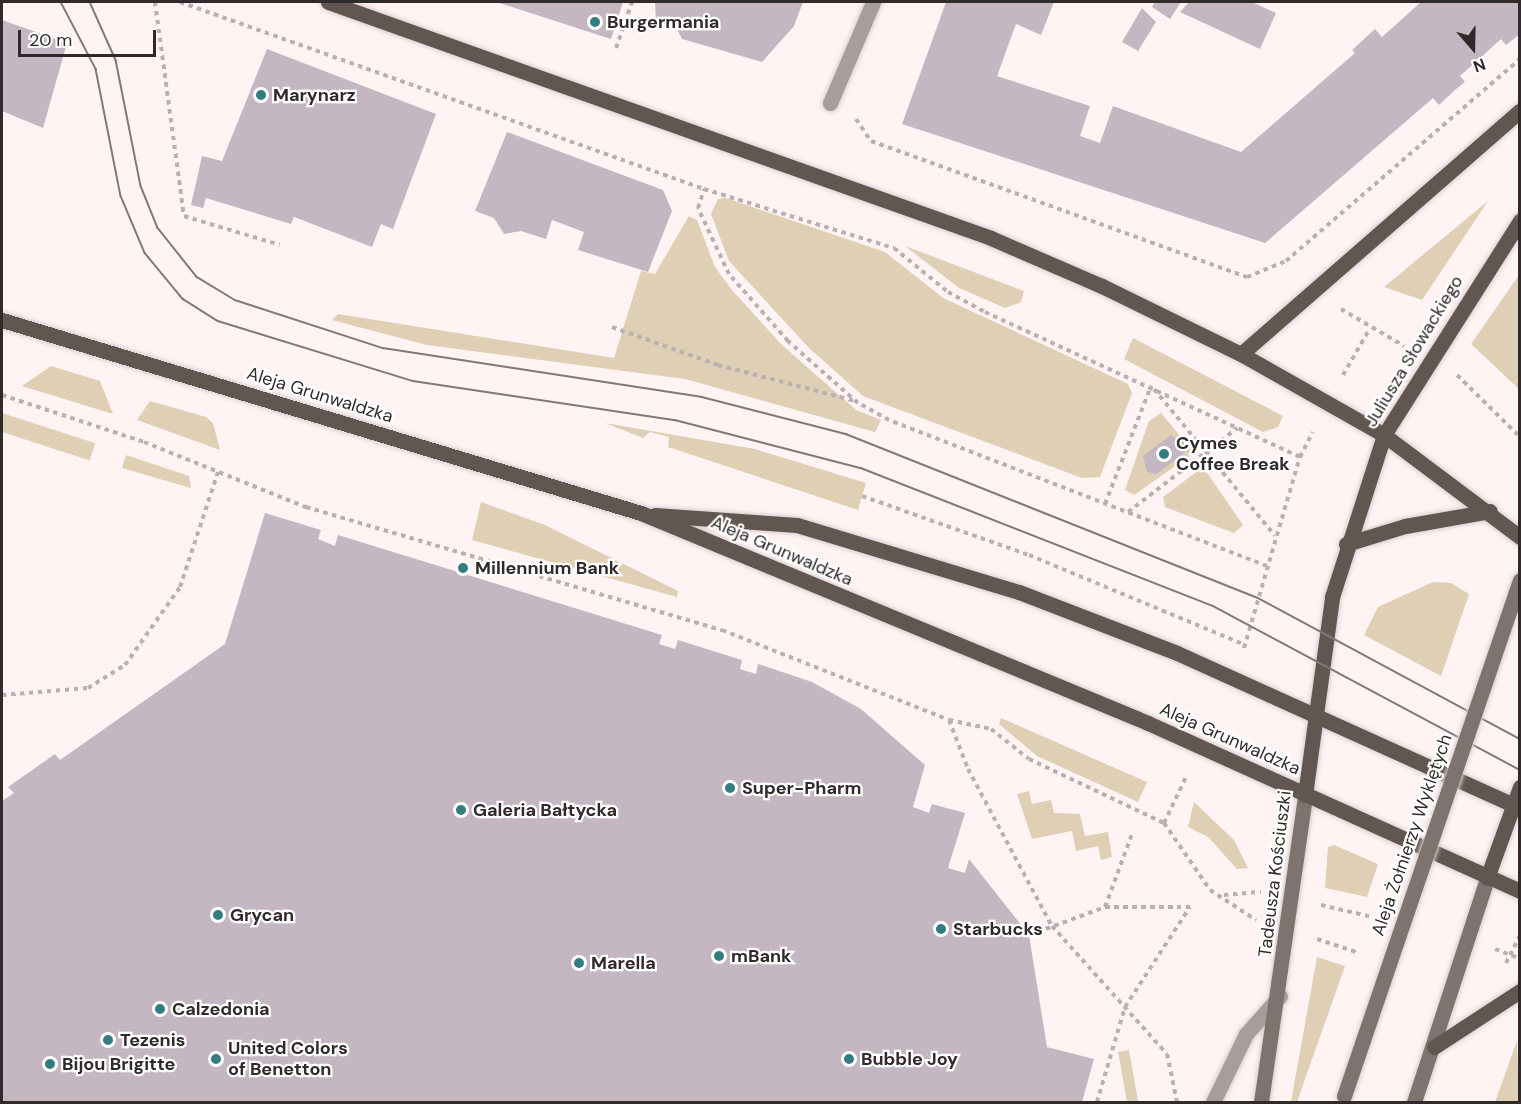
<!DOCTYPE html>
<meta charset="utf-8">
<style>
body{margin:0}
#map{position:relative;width:1521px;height:1104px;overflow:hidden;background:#fff3f4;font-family:"DM Sans",sans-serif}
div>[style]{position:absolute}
.green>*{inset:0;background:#decfb5;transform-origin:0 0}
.building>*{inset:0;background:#c5b7c1}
.path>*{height:4px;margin-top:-2px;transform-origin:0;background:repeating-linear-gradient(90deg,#bbb0b1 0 4.5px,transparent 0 9px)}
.roads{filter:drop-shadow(0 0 2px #dacfd0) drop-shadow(0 0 2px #dacfd0)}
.service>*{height:15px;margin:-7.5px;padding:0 7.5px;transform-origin:7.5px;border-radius:7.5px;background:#a59e9b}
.minor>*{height:15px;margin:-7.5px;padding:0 7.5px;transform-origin:7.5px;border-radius:7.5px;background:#a59e9b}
.secondary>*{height:15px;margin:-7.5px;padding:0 7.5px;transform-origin:7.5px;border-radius:7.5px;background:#7e746f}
.primary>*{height:15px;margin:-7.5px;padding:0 7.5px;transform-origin:7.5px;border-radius:7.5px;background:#625651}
.tram>*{height:1.5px;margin:-0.75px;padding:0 0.75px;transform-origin:0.75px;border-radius:0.75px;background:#817979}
.bridges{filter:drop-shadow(0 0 2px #dacfd0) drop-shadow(0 0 2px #dacfd0)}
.secondary-bridge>*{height:15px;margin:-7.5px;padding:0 7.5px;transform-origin:7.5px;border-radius:7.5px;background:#7e746f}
.dots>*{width:16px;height:16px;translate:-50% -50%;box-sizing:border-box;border:3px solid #fff;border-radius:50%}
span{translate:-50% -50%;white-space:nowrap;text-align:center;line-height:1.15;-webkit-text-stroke:4.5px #fff;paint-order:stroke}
.poi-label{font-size:18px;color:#312a2a;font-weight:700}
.left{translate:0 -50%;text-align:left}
.street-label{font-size:18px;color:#312a2a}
.frame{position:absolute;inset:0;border:3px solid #312a2a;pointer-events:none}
.north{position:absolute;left:1443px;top:18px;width:60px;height:60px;-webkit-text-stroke:4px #fff;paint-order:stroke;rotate:160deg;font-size:16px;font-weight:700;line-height:24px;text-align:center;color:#312a2a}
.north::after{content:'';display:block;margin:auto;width:21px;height:27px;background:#312a2a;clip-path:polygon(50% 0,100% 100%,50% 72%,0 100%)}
.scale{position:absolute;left:18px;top:30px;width:138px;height:27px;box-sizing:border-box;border:3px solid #312a2a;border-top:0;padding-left:8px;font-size:18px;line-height:21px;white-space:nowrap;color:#312a2a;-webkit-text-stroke:4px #fff;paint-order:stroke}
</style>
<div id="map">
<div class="green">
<div style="clip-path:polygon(726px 198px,885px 252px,943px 298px,1128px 384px,1132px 393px,1100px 477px,1082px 478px,863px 396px,809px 348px,729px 261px,711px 214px,718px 199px)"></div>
<div style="clip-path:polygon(1488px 201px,1422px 300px,1384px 287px)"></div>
<div style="clip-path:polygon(689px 216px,697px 220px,715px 267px,732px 290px,782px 345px,856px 410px,881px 420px,875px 432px,685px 379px,427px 345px,332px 320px,338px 314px,614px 358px,641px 271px,655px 274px)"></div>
<div style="clip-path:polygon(905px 246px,1024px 291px,1021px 302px,1005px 308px,959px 288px)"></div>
<div style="clip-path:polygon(1519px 275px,1519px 389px,1471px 344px)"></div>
<div style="clip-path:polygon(1133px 338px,1283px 416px,1278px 427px,1263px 432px,1124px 359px)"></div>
<div style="clip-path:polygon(51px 366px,100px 381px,113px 414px,22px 386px)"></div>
<div style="clip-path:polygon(150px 401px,206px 417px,213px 423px,220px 450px,137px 420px)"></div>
<div style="left:2px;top:413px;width:98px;height:18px;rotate:18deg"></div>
<div style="clip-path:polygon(1161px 413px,1194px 453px,1134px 495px,1125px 490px,1149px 421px)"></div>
<div style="clip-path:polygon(605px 423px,755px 449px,866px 483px,858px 510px,668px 447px,669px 437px,650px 432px,643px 438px)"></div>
<div style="clip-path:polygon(126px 455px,189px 476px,191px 488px,122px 468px)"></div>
<div style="clip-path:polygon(1203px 467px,1243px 525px,1234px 533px,1165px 507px,1163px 497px)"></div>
<div style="clip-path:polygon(481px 502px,545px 525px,678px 591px,677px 597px,472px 540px)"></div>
<div style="clip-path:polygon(1433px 582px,1451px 583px,1469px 594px,1441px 676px,1364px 635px,1378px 607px)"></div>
<div style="clip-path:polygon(1001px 718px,1147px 782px,1138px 802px,1037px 756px,999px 724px)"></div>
<div style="clip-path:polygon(1029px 791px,1032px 804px,1051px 800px,1054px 813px,1080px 814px,1085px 836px,1108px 832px,1112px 857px,1101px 860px,1098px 846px,1076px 851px,1072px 831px,1032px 839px,1017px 794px)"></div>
<div style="clip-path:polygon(1194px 802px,1234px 840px,1248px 868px,1237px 869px,1208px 837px,1188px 827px)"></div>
<div style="clip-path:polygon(1334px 845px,1378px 864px,1367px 897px,1325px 888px,1328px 847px)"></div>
<div style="clip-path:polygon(1317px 957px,1345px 966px,1297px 1102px,1291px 1102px)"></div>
<div style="clip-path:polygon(1517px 1041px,1519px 1102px,1495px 1102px)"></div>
<div style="left:1129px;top:1050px;width:53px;height:11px;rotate:80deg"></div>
</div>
<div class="building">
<div style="clip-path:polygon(496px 2px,623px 2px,611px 39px)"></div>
<div style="clip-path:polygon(655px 2px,803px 2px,794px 26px,762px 62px,682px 39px,673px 21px,656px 22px)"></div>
<div style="clip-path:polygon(946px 2px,1054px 2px,1041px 35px,1016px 24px,997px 76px,1090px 106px,1080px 136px,1100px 143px,1113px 106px,1241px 152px,1355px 53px,1352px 50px,1375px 29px,1382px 37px,1421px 2px,1520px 2px,1520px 34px,1506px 45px,1501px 39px,1460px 76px,1465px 82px,1455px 90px,1439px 105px,1433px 98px,1265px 243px,902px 124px)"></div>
<div style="clip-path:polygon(1155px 2px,1181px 2px,1170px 19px,1152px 7px)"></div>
<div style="clip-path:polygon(1189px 2px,1252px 2px,1276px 13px,1260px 49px,1180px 12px)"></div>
<div style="clip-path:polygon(1142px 8px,1156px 22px,1138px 51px,1122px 42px)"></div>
<div style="clip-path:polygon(2px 20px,67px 43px,43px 128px,2px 111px)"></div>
<div style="clip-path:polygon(267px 49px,436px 114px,393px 229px,381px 224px,372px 247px,294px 217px,291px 224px,206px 198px,203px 208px,191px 205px,202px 156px,222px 161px)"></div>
<div style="clip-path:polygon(507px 132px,663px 190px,672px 211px,648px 272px,578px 250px,584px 232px,552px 220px,546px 239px,521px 231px,504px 234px,494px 218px,475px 211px)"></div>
<div style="clip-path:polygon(1171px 435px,1187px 444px,1184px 453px,1157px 474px,1147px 472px,1143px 456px)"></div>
<div style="clip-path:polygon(265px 513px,321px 530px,318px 539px,335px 546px,338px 535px,662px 635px,659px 644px,675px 649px,678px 640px,742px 660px,740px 669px,756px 674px,758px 664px,812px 682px,861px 709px,925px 765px,913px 807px,929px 813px,932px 804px,965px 813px,948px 868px,965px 873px,969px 859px,1029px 935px,1047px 1047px,1094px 1059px,1082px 1102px,2px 1102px,2px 801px,14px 793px,8px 787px,55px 754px,60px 760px,225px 644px)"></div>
</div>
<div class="path">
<div style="left:155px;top:2px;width:216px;rotate:82.3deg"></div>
<div style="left:184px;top:216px;width:100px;rotate:16.8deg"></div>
<div style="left:180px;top:2px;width:556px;rotate:19.64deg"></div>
<div style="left:616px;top:48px;width:49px;rotate:-70.8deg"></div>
<div style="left:856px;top:119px;width:27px;rotate:56deg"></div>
<div style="left:871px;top:141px;width:400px;rotate:19.9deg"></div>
<div style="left:1247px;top:277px;width:42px;rotate:-22.3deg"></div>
<div style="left:1286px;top:261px;width:309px;rotate:-40.8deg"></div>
<div style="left:1341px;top:309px;width:73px;rotate:30.4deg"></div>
<div style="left:612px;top:327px;width:113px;rotate:19.7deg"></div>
<div style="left:718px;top:365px;width:142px;rotate:14.7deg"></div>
<div style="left:1343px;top:375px;width:52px;rotate:-60deg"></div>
<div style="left:1457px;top:375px;width:88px;rotate:44.5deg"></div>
<div style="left:1154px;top:389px;width:190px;rotate:50.5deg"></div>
<div style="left:2px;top:395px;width:150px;rotate:18.3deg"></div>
<div style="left:144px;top:442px;width:175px;rotate:21.9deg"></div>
<div style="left:306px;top:507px;width:434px;rotate:16.5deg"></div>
<div style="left:722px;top:630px;width:244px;rotate:21.6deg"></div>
<div style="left:949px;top:720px;width:43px;rotate:12.1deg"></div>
<div style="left:991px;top:729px;width:48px;rotate:38.3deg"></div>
<div style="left:1029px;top:759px;width:149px;rotate:25.4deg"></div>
<div style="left:1164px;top:823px;width:81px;rotate:55.5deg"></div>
<div style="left:1210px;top:890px;width:55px;rotate:33.1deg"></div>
<div style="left:862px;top:496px;width:177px;rotate:19.5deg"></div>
<div style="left:1029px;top:555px;width:234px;rotate:22.6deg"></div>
<div style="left:1105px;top:504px;width:127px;rotate:-68.7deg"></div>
<div style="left:1128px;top:512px;width:138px;rotate:-37.6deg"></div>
<div style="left:1267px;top:566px;width:405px;rotate:-158.9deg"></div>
<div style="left:889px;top:420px;width:35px;rotate:-151deg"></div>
<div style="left:858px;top:403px;width:94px;rotate:-138.5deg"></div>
<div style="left:788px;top:341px;width:89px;rotate:-131.4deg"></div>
<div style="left:729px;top:274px;width:73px;rotate:-115.2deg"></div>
<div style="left:698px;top:208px;width:20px;rotate:-72deg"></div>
<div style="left:704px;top:189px;width:199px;rotate:17.3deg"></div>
<div style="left:894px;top:248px;width:70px;rotate:39.2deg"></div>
<div style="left:948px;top:292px;width:42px;rotate:28.4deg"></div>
<div style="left:985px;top:312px;width:347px;rotate:24.7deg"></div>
<div style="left:1244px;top:648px;width:199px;rotate:-73.7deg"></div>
<div style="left:1300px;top:457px;width:28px;rotate:-63deg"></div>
<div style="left:2px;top:695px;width:86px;rotate:-4.7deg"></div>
<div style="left:88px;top:688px;width:44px;rotate:-31.9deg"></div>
<div style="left:125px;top:665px;width:95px;rotate:-54.8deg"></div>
<div style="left:180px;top:587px;width:121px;rotate:-71.7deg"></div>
<div style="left:949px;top:720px;width:53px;rotate:68.8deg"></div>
<div style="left:968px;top:769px;width:178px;rotate:61.9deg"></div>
<div style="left:1052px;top:926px;width:172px;rotate:48.1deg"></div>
<div style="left:1167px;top:1054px;width:49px;rotate:78.2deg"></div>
<div style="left:1164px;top:823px;width:53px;rotate:-64.4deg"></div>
<div style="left:1224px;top:895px;width:37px;rotate:-5deg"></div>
<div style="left:1321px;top:905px;width:52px;rotate:13.2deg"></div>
<div style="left:1105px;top:907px;width:85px"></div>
<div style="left:1029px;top:935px;width:81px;rotate:-20.2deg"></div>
<div style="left:1105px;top:907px;width:78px;rotate:-69.7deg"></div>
<div style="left:1317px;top:939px;width:44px;rotate:18.4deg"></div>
<div style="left:1495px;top:949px;width:26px;rotate:21deg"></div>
<div style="left:1506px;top:963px;width:30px;rotate:-63deg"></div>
<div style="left:1097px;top:1102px;width:99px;rotate:-73.6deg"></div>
<div style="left:1125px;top:1007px;width:119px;rotate:-57deg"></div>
</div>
<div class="roads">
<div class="service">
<div style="left:1213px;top:1102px;width:76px;rotate:-64.1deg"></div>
<div style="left:1246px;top:1034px;width:51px;rotate:-48.2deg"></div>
</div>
<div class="minor">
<div style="left:830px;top:103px;width:110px;rotate:-66.9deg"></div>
</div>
<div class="secondary">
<div style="left:1261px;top:1102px;width:310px;rotate:-81.8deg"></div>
<div style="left:1414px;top:1102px;width:236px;rotate:-71.9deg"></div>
</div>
<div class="primary">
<div style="left:328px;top:2px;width:704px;rotate:19.59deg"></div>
<div style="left:991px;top:238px;width:121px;rotate:23.4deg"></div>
<div style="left:1102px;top:286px;width:155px;rotate:26.1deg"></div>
<div style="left:1241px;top:354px;width:164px;rotate:29.5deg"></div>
<div style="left:1384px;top:435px;width:170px;rotate:36.9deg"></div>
<div style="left:2px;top:320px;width:668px;rotate:16.81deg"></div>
<div style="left:641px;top:513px;width:549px;rotate:22.5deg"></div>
<div style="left:1148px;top:723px;width:408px;rotate:24.3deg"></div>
<div style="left:1241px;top:354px;width:370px;rotate:-41.1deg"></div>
<div style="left:655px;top:515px;width:142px;rotate:4deg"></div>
<div style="left:797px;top:525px;width:232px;rotate:16.8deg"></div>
<div style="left:1019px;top:592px;width:169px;rotate:21.1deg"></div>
<div style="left:1177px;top:653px;width:369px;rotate:24.3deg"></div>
<div style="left:1346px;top:544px;width:62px;rotate:-17deg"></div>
<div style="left:1405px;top:526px;width:86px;rotate:-10deg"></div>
<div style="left:1305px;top:795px;width:200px;rotate:-82.2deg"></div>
<div style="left:1332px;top:597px;width:170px;rotate:-72.2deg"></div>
<div style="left:1384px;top:435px;width:254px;rotate:-57.6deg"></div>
<div style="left:1487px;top:878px;width:97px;rotate:-70.1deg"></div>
<div style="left:1434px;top:1047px;width:103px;rotate:-33.1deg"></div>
</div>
</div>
<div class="tram">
<div style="left:61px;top:2px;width:76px;rotate:62.4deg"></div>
<div style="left:96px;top:69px;width:129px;rotate:78.9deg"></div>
<div style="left:121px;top:196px;width:62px;rotate:67.2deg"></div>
<div style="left:145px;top:253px;width:60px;rotate:50.4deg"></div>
<div style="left:183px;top:299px;width:41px;rotate:32.2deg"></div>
<div style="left:218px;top:321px;width:204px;rotate:17.1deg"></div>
<div style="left:413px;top:381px;width:265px;rotate:8.5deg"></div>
<div style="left:675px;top:420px;width:192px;rotate:14.5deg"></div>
<div style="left:861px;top:468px;width:378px;rotate:21.4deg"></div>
<div style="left:1213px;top:606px;width:348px;rotate:28.1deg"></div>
<div style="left:90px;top:2px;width:64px;rotate:65.9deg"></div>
<div style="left:116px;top:60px;width:128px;rotate:78.8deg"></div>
<div style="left:141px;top:186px;width:45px;rotate:68deg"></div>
<div style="left:158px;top:228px;width:63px;rotate:51.5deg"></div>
<div style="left:197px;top:277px;width:44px;rotate:31.2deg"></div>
<div style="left:235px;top:300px;width:156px;rotate:18deg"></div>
<div style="left:383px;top:348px;width:323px;rotate:8.7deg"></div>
<div style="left:702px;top:397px;width:149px;rotate:14.4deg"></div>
<div style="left:846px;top:434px;width:443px;rotate:21.7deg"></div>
<div style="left:1258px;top:598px;width:298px;rotate:28.3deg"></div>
</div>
<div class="bridges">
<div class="secondary-bridge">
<div style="left:1344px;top:1096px;width:545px;rotate:-71.17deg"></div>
</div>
</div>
<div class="dots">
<div style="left:595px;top:22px;background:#337c7f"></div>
<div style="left:261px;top:95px;background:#337c7f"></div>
<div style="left:1164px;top:454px;background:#337c7f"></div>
<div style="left:463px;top:568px;background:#337c7f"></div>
<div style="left:730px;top:788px;background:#337c7f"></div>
<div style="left:461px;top:810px;background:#337c7f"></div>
<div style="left:218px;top:915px;background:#337c7f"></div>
<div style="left:941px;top:929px;background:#337c7f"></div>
<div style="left:719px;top:956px;background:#337c7f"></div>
<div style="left:579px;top:963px;background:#337c7f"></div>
<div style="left:160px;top:1009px;background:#337c7f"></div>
<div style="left:108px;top:1040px;background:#337c7f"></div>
<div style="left:216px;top:1059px;background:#337c7f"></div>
<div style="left:849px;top:1059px;background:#337c7f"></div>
<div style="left:50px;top:1064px;background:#337c7f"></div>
</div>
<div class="poi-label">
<span class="left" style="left:607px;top:22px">Burgermania</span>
<span class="left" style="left:273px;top:95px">Marynarz</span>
<span class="left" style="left:1176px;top:454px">Cymes<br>Coffee Break</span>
<span class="left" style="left:475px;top:568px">Millennium Bank</span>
<span class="left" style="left:742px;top:788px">Super-Pharm</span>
<span class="left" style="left:473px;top:810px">Galeria Bałtycka</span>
<span class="left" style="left:230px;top:915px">Grycan</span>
<span class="left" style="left:953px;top:929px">Starbucks</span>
<span class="left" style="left:731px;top:956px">mBank</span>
<span class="left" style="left:591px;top:963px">Marella</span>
<span class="left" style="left:172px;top:1009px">Calzedonia</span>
<span class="left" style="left:120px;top:1040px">Tezenis</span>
<span class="left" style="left:228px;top:1059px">United Colors<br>of Benetton</span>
<span class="left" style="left:861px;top:1059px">Bubble Joy</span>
<span class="left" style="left:62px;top:1064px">Bijou Brigitte</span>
</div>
<div class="street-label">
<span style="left:1414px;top:351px;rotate:-59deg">Juliusza Słowackiego</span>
<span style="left:320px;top:395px;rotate:17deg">Aleja Grunwaldzka</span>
<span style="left:782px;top:551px;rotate:23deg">Aleja Grunwaldzka</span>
<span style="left:1230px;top:739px;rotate:24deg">Aleja Grunwaldzka</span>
<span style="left:1412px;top:835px;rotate:-71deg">Aleja Żołnierzy Wyklętych</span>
<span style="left:1275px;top:874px;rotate:-83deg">Tadeusza Kościuszki</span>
</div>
<div class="frame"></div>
<div class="north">N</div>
<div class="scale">20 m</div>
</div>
